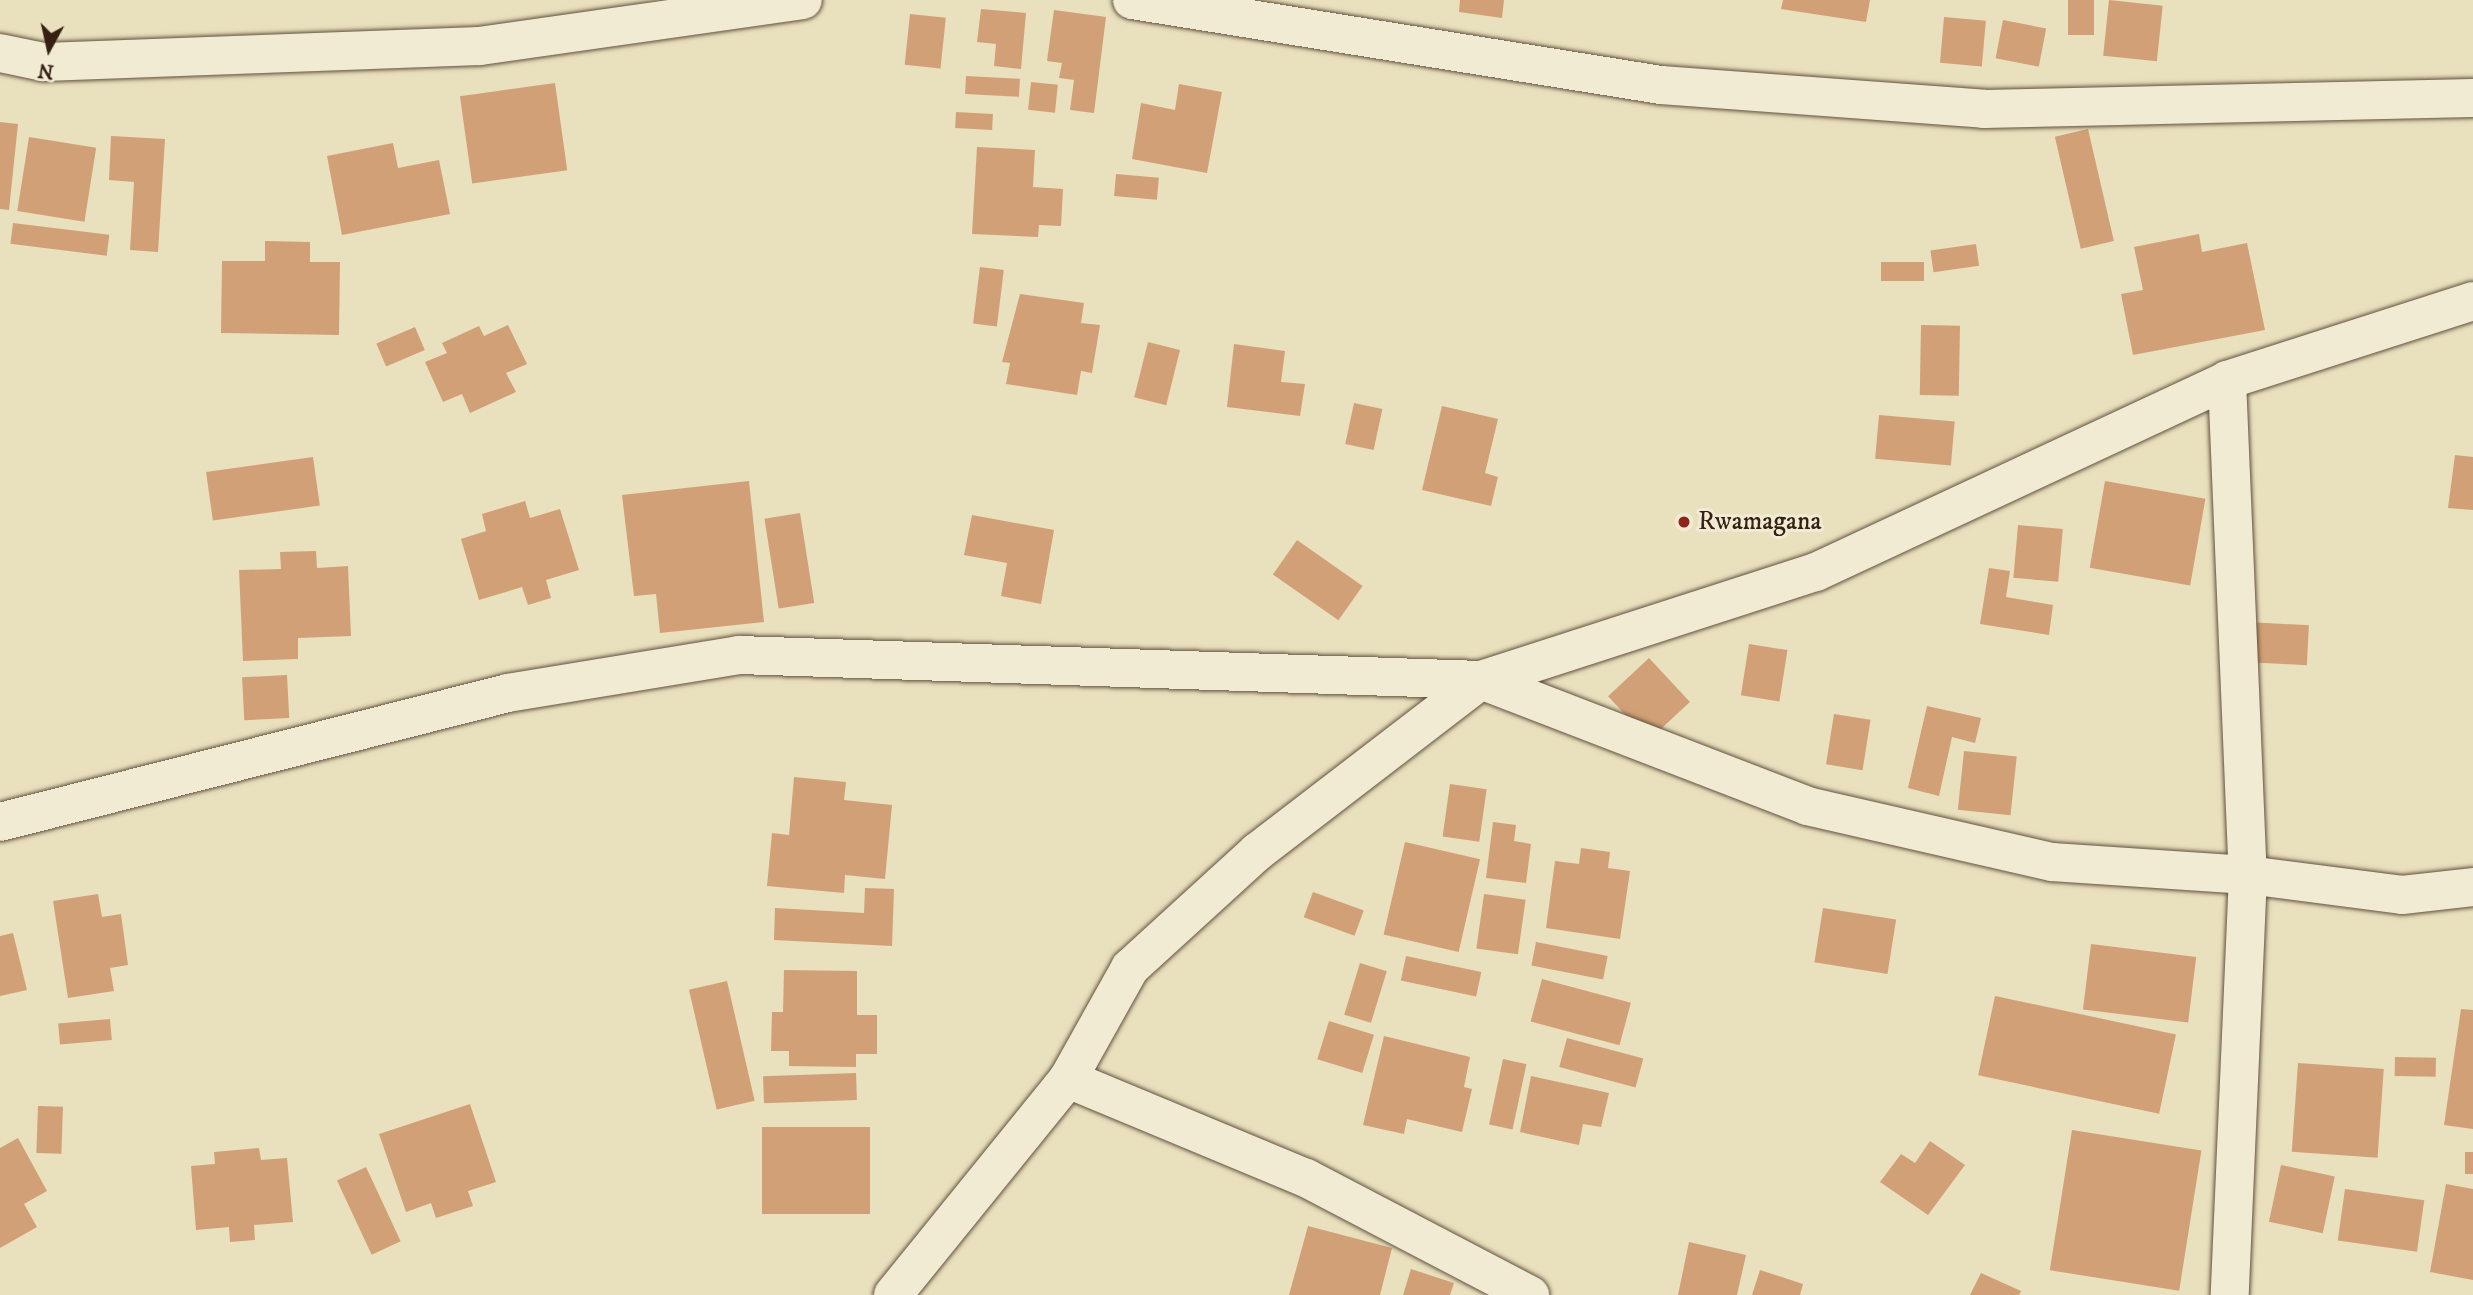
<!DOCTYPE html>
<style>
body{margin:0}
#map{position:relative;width:2473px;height:1295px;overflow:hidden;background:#e9e0bd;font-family:"IM FELL DW Pica",serif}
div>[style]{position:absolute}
.building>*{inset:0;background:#d2a076;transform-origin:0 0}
.roads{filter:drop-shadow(0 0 2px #62513e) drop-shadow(0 0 2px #62513e)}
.minor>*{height:38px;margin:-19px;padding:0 19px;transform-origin:19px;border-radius:19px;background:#f1ebd4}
.dots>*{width:19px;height:19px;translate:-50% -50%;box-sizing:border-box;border:4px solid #f1ebd4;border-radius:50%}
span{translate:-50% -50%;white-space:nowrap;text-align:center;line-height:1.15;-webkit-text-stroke:6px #f1ebd4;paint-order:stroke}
.poi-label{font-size:26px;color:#352113}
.left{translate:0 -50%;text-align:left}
.north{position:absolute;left:14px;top:14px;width:70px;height:70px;-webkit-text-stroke:5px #f1ebd4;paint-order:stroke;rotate:188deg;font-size:19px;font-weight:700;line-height:28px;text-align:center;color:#352113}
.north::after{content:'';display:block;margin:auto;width:24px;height:32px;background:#352113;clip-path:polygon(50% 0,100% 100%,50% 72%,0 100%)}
</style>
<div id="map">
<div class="building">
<div style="clip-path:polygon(1460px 0,1504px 0,1502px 18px,1459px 12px)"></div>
<div style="clip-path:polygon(1783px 0,1870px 0,1866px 22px,1781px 9px)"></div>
<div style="left:2068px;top:0;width:26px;height:35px"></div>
<div style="left:2109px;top:0;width:54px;height:56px;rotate:6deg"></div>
<div style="clip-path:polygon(981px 9px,1026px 13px,1021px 69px,994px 66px,996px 44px,977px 42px)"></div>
<div style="clip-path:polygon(1054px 10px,1106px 17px,1094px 113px,1070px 110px,1074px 80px,1059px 78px,1062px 63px,1047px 61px)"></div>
<div style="left:910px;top:14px;width:36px;height:51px;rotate:6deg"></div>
<div style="left:1944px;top:17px;width:42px;height:46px;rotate:5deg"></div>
<div style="left:2003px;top:20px;width:44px;height:39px;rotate:11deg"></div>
<div style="left:966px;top:76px;width:54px;height:18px;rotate:3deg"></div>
<div style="left:1031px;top:82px;width:27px;height:28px;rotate:6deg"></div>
<div style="left:555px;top:83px;width:88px;height:96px;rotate:82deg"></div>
<div style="clip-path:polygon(1179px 84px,1222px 92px,1207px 173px,1132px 159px,1141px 103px,1175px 110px)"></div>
<div style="left:956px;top:112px;width:37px;height:16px;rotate:3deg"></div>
<div style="clip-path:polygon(0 122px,18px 124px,9px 210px,0 209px)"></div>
<div style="left:2088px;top:129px;width:115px;height:34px;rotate:77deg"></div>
<div style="clip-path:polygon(111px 136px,165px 139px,158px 252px,130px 250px,134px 182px,109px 180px)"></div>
<div style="left:29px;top:137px;width:68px;height:75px;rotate:9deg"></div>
<div style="clip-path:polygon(393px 143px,398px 168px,439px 160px,450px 214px,342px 235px,327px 156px)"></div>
<div style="clip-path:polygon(977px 147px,1035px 150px,1033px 187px,1063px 189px,1061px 226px,1039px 225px,1038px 237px,972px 234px)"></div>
<div style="left:1116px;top:174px;width:43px;height:22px;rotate:5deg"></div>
<div style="left:13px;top:223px;width:97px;height:21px;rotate:7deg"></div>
<div style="clip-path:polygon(2199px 234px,2202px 252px,2247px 243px,2265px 330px,2133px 355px,2121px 294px,2143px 290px,2134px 247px)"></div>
<div style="clip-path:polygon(265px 241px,310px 242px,310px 262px,340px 262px,339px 335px,221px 333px,222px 261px,265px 261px)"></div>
<div style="left:1976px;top:244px;width:22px;height:46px;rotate:82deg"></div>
<div style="left:1924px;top:262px;width:19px;height:43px;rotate:90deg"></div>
<div style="left:980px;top:267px;width:24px;height:57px;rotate:7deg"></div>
<div style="clip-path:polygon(1020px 294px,1084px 303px,1081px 323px,1100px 325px,1092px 373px,1081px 371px,1077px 395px,1006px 384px,1010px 363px,1002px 362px)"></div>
<div style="clip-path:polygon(508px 325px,527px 364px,506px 373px,516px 392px,470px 413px,462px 394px,443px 402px,425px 362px,447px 353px,442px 343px,479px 326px,484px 336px)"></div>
<div style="left:1921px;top:325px;width:39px;height:70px;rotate:1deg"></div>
<div style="left:415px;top:327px;width:25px;height:42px;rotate:67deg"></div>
<div style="left:1148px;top:342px;width:33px;height:57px;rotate:14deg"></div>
<div style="clip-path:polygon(1234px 344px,1285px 351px,1281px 382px,1305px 384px,1300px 416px,1227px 407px)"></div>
<div style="left:1354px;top:403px;width:29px;height:42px;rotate:12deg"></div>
<div style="clip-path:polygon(1442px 406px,1498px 419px,1485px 473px,1498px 477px,1491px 506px,1422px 490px)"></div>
<div style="left:1879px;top:415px;width:76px;height:44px;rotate:5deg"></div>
<div style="clip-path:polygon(2455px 455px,2473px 457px,2473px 510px,2448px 508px)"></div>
<div style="left:313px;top:457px;width:49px;height:108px;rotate:82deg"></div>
<div style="clip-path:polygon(749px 481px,764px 622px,660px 633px,656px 594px,634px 596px,622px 495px)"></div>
<div style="left:2105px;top:481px;width:102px;height:88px;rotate:10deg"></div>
<div style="clip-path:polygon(525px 501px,530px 518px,560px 509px,579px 570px,546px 580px,551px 598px,528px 605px,522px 587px,479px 600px,461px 539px,486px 531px,482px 514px)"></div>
<div style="left:800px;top:513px;width:91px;height:36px;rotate:81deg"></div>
<div style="clip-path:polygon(972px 515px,1054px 530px,1041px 604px,1001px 596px,1007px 563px,964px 555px)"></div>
<div style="left:2018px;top:525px;width:45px;height:53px;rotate:5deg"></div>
<div style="left:1297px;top:540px;width:80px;height:42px;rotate:35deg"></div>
<div style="clip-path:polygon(316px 551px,317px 568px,348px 566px,351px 636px,298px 638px,298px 659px,243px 661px,239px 570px,281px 569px,280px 552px)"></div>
<div style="clip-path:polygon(1989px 568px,2010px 571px,2006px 597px,2053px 605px,2049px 635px,1980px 624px)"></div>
<div style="left:2247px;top:622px;width:62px;height:40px;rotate:3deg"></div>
<div style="left:1749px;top:644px;width:39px;height:52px;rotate:9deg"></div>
<div style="left:1649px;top:658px;width:60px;height:56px;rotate:47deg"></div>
<div style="left:287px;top:675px;width:43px;height:45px;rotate:87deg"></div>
<div style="clip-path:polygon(1927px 706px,1981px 718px,1975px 743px,1952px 737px,1939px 796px,1908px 788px)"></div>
<div style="left:1834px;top:714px;width:37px;height:51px;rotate:9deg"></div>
<div style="left:1964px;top:751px;width:53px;height:59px;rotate:6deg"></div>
<div style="clip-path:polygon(794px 777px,846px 782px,844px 800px,892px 805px,885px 879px,845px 875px,844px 893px,767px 886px,772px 833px,789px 835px)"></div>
<div style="left:1450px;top:784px;width:37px;height:53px;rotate:8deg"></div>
<div style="clip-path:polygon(1493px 822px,1516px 825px,1514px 841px,1531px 844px,1526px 883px,1486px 878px)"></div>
<div style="left:1405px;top:842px;width:77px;height:95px;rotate:13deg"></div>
<div style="clip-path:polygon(1581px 848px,1610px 852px,1608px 868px,1630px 871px,1620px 939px,1546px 928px,1555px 861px,1579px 864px)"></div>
<div style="clip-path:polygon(865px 888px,894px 889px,892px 946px,774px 940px,775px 908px,864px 913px)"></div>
<div style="left:1313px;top:892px;width:54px;height:27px;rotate:20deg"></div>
<div style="clip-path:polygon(98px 894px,102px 917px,121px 914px,128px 965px,110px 968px,114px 991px,68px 998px,53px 901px)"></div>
<div style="left:1484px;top:894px;width:42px;height:55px;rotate:8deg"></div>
<div style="left:1823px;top:908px;width:74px;height:55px;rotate:9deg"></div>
<div style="clip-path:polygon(13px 933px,27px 990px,0 996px,0 936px)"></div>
<div style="left:1536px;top:942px;width:73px;height:24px;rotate:11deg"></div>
<div style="left:2091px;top:944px;width:106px;height:66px;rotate:7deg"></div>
<div style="left:1406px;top:956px;width:77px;height:25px;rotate:12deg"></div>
<div style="left:1360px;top:963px;width:28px;height:54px;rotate:17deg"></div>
<div style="clip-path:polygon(784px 970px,857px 971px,857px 1015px,877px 1015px,877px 1054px,856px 1054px,856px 1067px,789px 1066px,789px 1051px,771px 1051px,772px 1012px,783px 1012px)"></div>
<div style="left:1542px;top:979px;width:92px;height:44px;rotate:15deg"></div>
<div style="left:727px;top:981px;width:123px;height:39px;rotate:77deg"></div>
<div style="left:1995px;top:996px;width:185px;height:81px;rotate:12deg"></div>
<div style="clip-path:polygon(2461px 1009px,2473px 1010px,2473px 1129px,2444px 1125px)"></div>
<div style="left:110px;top:1019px;width:21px;height:52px;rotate:85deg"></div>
<div style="left:1329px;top:1021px;width:47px;height:40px;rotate:17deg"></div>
<div style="clip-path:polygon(1384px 1036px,1470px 1057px,1464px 1087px,1472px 1089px,1462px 1132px,1407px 1119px,1404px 1134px,1363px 1125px)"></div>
<div style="left:1567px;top:1038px;width:79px;height:30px;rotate:15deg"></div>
<div style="left:2395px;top:1057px;width:41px;height:19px;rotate:1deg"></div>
<div style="left:1503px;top:1059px;width:24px;height:67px;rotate:12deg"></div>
<div style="left:2298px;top:1063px;width:86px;height:89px;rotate:4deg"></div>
<div style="left:856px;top:1073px;width:27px;height:93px;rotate:88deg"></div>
<div style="clip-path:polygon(1531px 1076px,1609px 1093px,1601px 1127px,1583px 1124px,1579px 1145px,1520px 1132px)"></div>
<div style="clip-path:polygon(470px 1104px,496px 1182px,468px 1191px,473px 1206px,436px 1218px,431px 1203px,406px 1212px,379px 1134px)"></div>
<div style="left:38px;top:1106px;width:25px;height:47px;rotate:2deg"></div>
<div style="left:870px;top:1127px;width:87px;height:108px;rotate:90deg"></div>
<div style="left:2072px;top:1130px;width:131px;height:142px;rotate:9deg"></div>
<div style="clip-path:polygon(18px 1138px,47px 1191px,24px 1204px,37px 1227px,0 1248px,0 1148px)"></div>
<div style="clip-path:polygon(1930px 1141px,1965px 1165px,1928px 1215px,1880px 1182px,1901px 1154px,1915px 1163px)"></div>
<div style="clip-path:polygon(259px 1148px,261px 1160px,287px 1158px,293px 1222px,254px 1225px,255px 1240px,230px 1242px,229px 1227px,196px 1230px,191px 1166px,215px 1164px,214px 1152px)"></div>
<div style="left:2465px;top:1152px;width:8px;height:22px"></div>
<div style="left:2281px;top:1165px;width:55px;height:58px;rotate:12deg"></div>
<div style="left:366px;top:1167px;width:82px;height:32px;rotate:65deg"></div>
<div style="clip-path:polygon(2446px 1184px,2473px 1189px,2473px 1280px,2430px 1272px)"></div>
<div style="left:2345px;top:1189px;width:80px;height:52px;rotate:8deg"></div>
<div style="clip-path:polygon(1308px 1226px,1392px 1248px,1380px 1295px,1289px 1295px)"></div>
<div style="clip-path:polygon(1689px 1242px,1746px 1255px,1737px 1295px,1678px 1295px)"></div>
<div style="clip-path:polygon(1411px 1269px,1454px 1283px,1450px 1295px,1403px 1295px)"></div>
<div style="clip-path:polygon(1760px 1270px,1803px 1284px,1800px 1295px,1752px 1295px)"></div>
<div style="clip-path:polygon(1981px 1273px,2021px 1291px,2019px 1295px,1970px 1295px)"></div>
</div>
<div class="roads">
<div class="minor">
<div style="left:1132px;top:0;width:536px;rotate:9.13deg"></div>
<div style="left:1661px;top:85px;width:324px;rotate:4.2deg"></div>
<div style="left:1984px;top:109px;width:489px;rotate:-1.3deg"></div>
<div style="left:0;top:53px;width:45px;rotate:11.6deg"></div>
<div style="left:44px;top:62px;width:436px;rotate:-2.1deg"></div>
<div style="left:480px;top:46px;width:326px;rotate:-8.1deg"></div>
<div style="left:2227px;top:380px;width:495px;rotate:87.6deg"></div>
<div style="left:2248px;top:875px;width:420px;rotate:92.5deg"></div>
<div style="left:0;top:822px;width:524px;rotate:-14.25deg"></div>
<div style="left:508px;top:693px;width:234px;rotate:-9.3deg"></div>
<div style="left:739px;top:655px;width:742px;rotate:1.93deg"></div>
<div style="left:1481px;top:680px;width:350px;rotate:21.1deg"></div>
<div style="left:1807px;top:806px;width:251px;rotate:12.9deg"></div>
<div style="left:2052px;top:862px;width:196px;rotate:3.8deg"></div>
<div style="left:2248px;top:875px;width:155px;rotate:7.4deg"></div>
<div style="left:2402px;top:895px;width:71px;rotate:-6.4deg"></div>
<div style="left:1068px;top:1079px;width:258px;rotate:22.6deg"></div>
<div style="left:1306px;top:1178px;width:253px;rotate:27.6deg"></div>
<div style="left:893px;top:1295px;width:278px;rotate:-51deg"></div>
<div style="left:1068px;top:1079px;width:127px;rotate:-60.8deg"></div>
<div style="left:1130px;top:968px;width:172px;rotate:-42.4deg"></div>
<div style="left:1257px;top:852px;width:282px;rotate:-37.5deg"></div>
<div style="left:1481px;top:680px;width:352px;rotate:-17.9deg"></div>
<div style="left:1816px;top:572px;width:454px;rotate:-25deg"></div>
<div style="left:2227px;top:380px;width:258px;rotate:-17.8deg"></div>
</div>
</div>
<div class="dots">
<div style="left:1684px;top:522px;background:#8f2418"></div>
</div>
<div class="poi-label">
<span class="left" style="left:1698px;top:522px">Rwamagana</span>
</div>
<div class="north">N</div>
</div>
